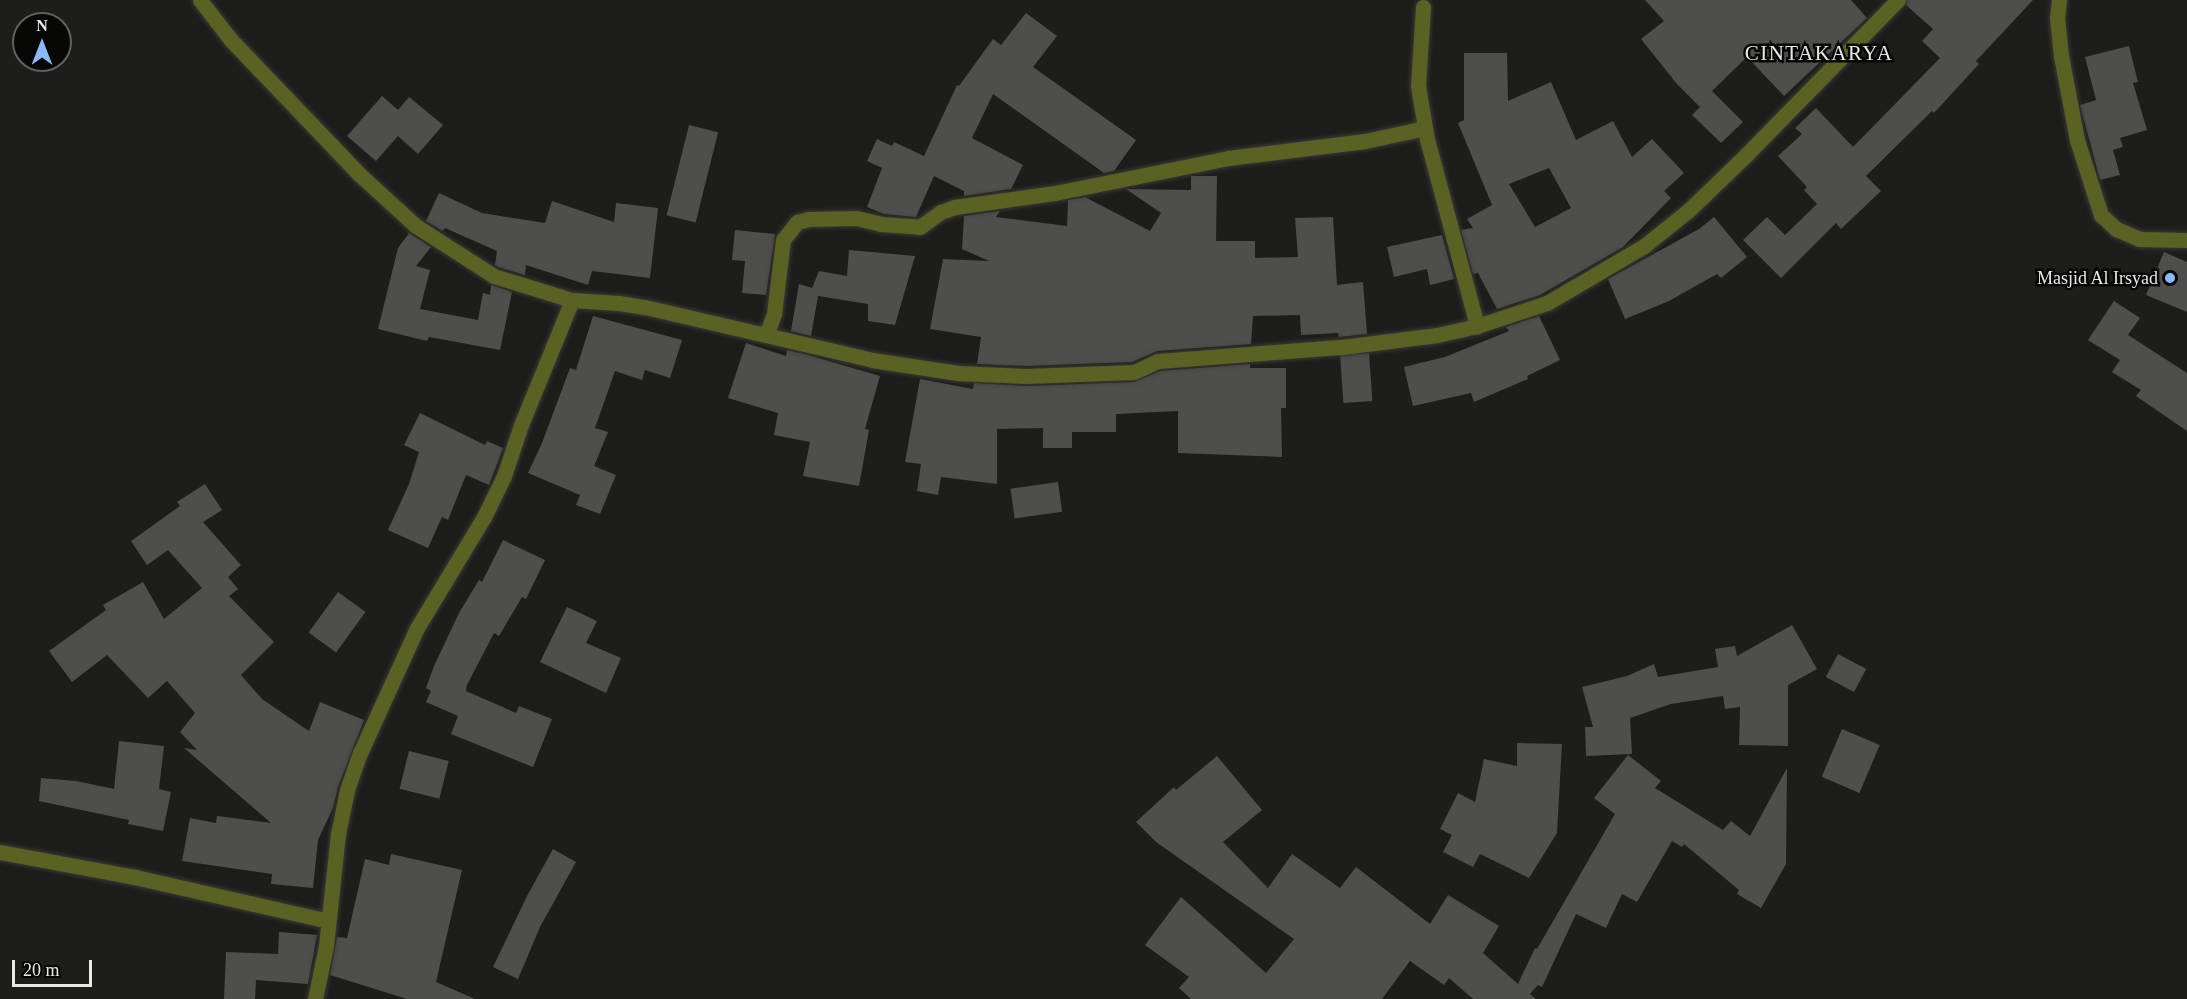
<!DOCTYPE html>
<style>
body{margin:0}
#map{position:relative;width:2187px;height:999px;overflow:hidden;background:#1d1d1a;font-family:Georgia,serif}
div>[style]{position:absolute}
.building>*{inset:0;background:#4e4f4b;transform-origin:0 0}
.roads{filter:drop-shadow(0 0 2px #393937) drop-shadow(0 0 2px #393937)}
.minor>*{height:15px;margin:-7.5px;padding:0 7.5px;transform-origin:7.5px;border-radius:7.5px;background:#5b6023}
.tertiary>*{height:15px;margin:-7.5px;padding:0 7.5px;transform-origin:7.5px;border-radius:7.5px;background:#5b6023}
.dots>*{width:16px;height:16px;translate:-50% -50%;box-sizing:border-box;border:3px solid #070806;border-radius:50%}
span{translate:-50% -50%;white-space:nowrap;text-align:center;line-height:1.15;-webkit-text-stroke:5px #070806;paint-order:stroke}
.poi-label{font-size:18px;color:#e8e8e6}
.right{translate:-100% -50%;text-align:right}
.quarter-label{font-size:21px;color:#e8e8e6;letter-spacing:1.5px}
.north{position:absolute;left:12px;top:12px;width:60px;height:60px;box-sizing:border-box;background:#070806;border:2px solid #616260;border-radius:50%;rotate:0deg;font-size:16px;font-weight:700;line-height:24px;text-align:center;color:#e8e8e6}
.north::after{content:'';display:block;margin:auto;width:21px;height:27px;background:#8abafc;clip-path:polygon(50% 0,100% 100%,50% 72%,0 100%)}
.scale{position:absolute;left:12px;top:960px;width:80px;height:27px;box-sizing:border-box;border:3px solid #e8e8e6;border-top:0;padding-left:8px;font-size:18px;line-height:21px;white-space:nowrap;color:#e8e8e6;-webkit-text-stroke:4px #070806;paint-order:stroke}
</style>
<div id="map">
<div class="building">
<div style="clip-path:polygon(1645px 0,1851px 0,1867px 18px,1784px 96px,1747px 57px,1712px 91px,1743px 122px,1721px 143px,1692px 115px,1700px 107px,1677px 84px,1641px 39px,1664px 21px)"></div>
<div style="clip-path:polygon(1907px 0,2033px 0,1976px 61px,1979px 64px,1934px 113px,1932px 111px,1866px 176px,1881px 191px,1841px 229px,1836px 223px,1781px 278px,1743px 240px,1767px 217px,1785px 235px,1817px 204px,1804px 190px,1807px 187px,1778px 156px,1802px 134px,1795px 128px,1816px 108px,1853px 147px,1940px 58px,1922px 41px,1933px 29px,1906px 5px)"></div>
<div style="clip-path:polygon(1026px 13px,1057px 36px,1033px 67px,1136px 140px,1114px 171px,1104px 173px,993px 94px,972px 138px,1023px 165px,1011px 189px,964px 196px,964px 191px,934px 176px,916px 217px,884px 214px,867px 207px,882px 168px,867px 161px,877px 139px,892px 146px,894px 142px,924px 156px,957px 85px,959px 86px,993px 39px,1001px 45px)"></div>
<div style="clip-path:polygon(2129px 46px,2138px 82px,2133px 83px,2147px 130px,2120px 138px,2123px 147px,2113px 150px,2120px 175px,2100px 180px,2080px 105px,2096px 100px,2085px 57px)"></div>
<div style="clip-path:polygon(evenodd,1464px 53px,1507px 53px,1508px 101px,1551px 82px,1576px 140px,1613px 121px,1632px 157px,1652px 139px,1684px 173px,1664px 191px,1671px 198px,1623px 247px,1540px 295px,1497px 309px,1478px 273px,1473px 274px,1461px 230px,1473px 228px,1467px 219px,1492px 205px,1458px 123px,1464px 120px,1464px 53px,1549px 168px,1571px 208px,1535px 227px,1509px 184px,1549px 168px)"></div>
<div style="clip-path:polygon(382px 96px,398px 110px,409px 97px,443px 125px,418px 154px,398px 136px,376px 161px,347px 136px)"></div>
<div style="left:689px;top:125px;width:30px;height:93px;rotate:14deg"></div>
<div style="clip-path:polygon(1191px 176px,1217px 176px,1216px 241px,1255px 241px,1255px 258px,1298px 257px,1295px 218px,1333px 217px,1337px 285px,1363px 282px,1367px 334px,1339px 337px,1338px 333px,1301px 335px,1300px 315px,1253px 316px,1251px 344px,1157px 351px,1132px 362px,1026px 366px,977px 364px,981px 337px,930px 329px,943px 259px,989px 261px,962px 249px,964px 216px,1000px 211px,996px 217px,1067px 226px,1068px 200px,1085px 197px,1150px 231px,1161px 213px,1126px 189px,1191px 190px)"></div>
<div style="clip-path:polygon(439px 193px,482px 213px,545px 223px,552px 201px,614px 222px,616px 203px,658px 208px,650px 278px,592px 271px,588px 285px,526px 265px,525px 275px,498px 267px,495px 265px,497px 251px,445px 228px,443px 231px,426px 221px)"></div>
<div style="clip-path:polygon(1714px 217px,1747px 257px,1721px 278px,1717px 274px,1669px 301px,1625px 319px,1608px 279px,1699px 229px)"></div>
<div style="clip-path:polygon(735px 230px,775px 234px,766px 295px,742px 293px,745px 261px,732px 260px)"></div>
<div style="clip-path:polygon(409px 233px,431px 247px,416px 266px,430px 270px,420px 309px,478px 320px,483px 293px,490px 295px,491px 285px,512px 292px,500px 350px,429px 337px,427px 341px,378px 329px,398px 248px)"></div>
<div style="clip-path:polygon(1442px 235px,1454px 279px,1430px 285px,1427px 269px,1394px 277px,1387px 247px)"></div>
<div style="clip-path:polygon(849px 250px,915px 256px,895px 325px,868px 321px,868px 304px,818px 296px,811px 336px,791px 331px,799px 284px,812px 288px,819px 271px,847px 276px)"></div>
<div style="clip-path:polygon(2164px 252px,2187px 262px,2187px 312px,2146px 295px)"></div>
<div style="clip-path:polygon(2114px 301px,2140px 318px,2128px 335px,2187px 373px,2187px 431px,2136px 396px,2141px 390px,2112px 372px,2120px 360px,2088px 340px)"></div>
<div style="clip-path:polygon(593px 316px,682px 340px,670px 378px,645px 370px,642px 380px,615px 371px,595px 428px,608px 432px,594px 466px,616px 475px,600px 514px,576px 505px,580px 495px,528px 473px,542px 443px,570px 368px,576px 370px)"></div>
<div style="clip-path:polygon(1539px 316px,1560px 360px,1527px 376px,1528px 379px,1474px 402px,1471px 393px,1413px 406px,1404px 367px,1445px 357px,1509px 331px,1506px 327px)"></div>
<div style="clip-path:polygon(746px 343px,786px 356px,787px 350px,808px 355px,880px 376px,865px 429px,869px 430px,859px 486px,803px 476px,810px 442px,774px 435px,778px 413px,728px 398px)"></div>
<div style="left:1369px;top:353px;width:48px;height:29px;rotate:86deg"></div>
<div style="clip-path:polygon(1250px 364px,1250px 368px,1286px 368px,1286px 408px,1281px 408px,1282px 457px,1178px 453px,1178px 411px,1116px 414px,1116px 432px,1072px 432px,1072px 448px,1043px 448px,1043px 428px,997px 429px,997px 484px,941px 477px,938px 495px,917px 491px,921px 464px,905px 462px,920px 379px,973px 389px,974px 383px,1026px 386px,1134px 382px,1160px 371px)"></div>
<div style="clip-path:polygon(420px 413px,485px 445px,487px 441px,503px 448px,489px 485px,466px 475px,448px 520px,442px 517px,428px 548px,388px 530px,409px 484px,419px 452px,404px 445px)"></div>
<div style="left:1058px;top:482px;width:30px;height:48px;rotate:82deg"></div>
<div style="clip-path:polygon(205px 484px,222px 510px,203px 522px,241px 565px,228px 577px,238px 589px,229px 596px,274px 642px,241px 675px,262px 699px,309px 731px,320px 702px,364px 720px,338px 787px,333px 808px,318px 840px,313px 888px,271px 884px,272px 874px,182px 861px,190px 818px,216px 823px,217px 816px,271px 823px,184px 748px,197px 750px,180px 732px,195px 713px,167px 681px,148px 698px,107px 655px,72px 682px,49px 651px,106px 610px,103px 605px,143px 582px,164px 619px,202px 588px,168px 550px,147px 565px,131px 541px,180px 506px,177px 502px)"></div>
<div style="clip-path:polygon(503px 540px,545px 560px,526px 599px,522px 597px,499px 636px,494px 633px,467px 685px,466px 691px,516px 713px,519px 706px,552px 719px,533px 767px,451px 734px,458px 716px,426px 702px,431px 691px,426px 688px,434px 666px,459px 613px,479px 580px,482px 582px)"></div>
<div style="left:338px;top:592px;width:34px;height:50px;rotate:36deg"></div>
<div style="clip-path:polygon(567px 607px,597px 621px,586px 643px,621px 658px,606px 693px,540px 662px)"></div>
<div style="clip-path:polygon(1792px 625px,1817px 669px,1788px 685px,1788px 746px,1739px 745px,1740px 707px,1725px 709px,1723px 696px,1671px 704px,1630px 718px,1632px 754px,1586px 756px,1585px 727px,1593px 727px,1582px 687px,1627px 676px,1654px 664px,1658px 677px,1718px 667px,1715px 649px,1735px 646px,1737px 656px)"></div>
<div style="left:1838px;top:654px;width:32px;height:26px;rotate:28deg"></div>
<div style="left:1842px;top:729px;width:41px;height:52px;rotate:23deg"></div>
<div style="clip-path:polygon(119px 741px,164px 746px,159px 789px,171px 792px,163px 831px,128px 824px,129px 820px,39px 801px,41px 778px,76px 781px,114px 789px)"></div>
<div style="clip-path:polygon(1517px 743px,1562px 744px,1557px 833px,1529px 878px,1480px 854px,1473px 867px,1443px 852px,1452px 835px,1440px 829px,1458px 793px,1475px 802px,1484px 759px,1517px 766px)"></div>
<div style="left:409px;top:751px;width:41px;height:39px;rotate:14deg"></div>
<div style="clip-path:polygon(1628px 755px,1661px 781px,1655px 788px,1723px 830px,1731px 821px,1750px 836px,1787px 768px,1786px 864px,1761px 908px,1737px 894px,1739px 890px,1684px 844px,1682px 847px,1672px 841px,1637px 902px,1622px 894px,1606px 928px,1576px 914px,1542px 987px,1538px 985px,1530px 994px,1536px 999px,1473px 999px,1449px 978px,1444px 985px,1410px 961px,1382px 999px,1191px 999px,1179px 988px,1189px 977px,1145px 945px,1181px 897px,1266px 973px,1294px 939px,1156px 842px,1136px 822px,1174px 787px,1176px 790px,1217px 756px,1262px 810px,1223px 842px,1268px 888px,1292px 854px,1340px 888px,1356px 867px,1430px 924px,1448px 895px,1499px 926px,1483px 953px,1518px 984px,1535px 948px,1537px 949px,1615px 814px,1594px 798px)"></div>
<div style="clip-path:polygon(553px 849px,576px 862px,540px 927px,518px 979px,493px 967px,527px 896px)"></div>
<div style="clip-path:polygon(391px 854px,462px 870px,436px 982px,475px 999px,407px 999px,330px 975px,337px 937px,347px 938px,365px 859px,389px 865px)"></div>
<div style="clip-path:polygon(279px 932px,317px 935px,308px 984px,256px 980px,255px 999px,224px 999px,226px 952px,278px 954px)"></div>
</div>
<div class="roads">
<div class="minor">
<div style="left:200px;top:0;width:51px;rotate:52.2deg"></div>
<div style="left:231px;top:40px;width:185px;rotate:46.3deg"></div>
<div style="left:359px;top:174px;width:77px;rotate:42.4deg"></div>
<div style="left:416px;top:226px;width:93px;rotate:32.7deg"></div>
<div style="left:494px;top:276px;width:82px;rotate:17.1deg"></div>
<div style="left:2059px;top:0;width:18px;rotate:96deg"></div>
<div style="left:2057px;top:18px;width:38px;rotate:84deg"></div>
<div style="left:2061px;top:56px;width:86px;rotate:79.2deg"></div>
<div style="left:2077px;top:140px;width:79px;rotate:72.3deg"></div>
<div style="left:2101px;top:215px;width:21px;rotate:43deg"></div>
<div style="left:2116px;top:229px;width:25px;rotate:23deg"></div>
<div style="left:2139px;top:239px;width:48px;rotate:1.2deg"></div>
<div style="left:1423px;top:7px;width:79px;rotate:93.6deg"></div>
<div style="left:1418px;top:86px;width:54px;rotate:80.4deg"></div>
<div style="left:1427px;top:139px;width:194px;rotate:75deg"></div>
<div style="left:766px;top:335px;width:22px;rotate:-69deg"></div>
<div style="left:774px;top:314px;width:75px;rotate:-83.1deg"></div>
<div style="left:783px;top:240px;width:23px;rotate:-52deg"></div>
<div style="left:797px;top:222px;width:11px;rotate:-15deg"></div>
<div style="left:808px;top:219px;width:48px;rotate:-1.2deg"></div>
<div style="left:856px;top:218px;width:26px;rotate:13deg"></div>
<div style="left:881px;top:224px;width:39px;rotate:4deg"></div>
<div style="left:920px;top:227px;width:26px;rotate:-36deg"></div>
<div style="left:941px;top:212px;width:15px;rotate:-20deg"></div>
<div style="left:955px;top:207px;width:101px;rotate:-8deg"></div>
<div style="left:1055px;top:193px;width:177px;rotate:-11.4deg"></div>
<div style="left:1228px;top:158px;width:138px;rotate:-7.1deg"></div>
<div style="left:1365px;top:141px;width:61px;rotate:-12.2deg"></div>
<div style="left:0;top:852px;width:137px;rotate:10.5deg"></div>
<div style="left:135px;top:877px;width:198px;rotate:12.8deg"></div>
</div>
<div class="tertiary">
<div style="left:315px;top:999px;width:54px;rotate:-78.3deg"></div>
<div style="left:326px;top:946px;width:113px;rotate:-83.9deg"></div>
<div style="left:338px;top:834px;width:45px;rotate:-78.4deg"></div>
<div style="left:347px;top:790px;width:39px;rotate:-71deg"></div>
<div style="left:360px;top:753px;width:137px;rotate:-65.5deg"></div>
<div style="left:417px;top:628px;width:130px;rotate:-58.9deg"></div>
<div style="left:484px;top:517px;width:46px;rotate:-64deg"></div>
<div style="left:504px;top:476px;width:54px;rotate:-71.6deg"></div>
<div style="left:521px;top:425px;width:135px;rotate:-67.8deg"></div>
<div style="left:572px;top:300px;width:47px;rotate:3.7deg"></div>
<div style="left:619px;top:303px;width:26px;rotate:9deg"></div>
<div style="left:645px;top:307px;width:233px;rotate:13.1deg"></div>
<div style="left:872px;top:360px;width:87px;rotate:8.6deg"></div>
<div style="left:958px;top:373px;width:68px;rotate:2.5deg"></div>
<div style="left:1026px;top:376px;width:108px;rotate:-2.1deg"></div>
<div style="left:1134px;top:372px;width:26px;rotate:-25deg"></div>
<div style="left:1158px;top:361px;width:185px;rotate:-4.4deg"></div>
<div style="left:1342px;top:347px;width:96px;rotate:-7.2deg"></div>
<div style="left:1437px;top:335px;width:41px;rotate:-12.7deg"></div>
<div style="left:1477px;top:326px;width:74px;rotate:-18.2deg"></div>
<div style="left:1547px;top:303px;width:113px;rotate:-30.4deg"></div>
<div style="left:1644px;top:246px;width:58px;rotate:-38.7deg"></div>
<div style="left:1689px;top:210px;width:81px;rotate:-44deg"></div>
<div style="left:1747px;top:154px;width:216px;rotate:-45.6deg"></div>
</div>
</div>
<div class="dots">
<div style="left:2170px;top:278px;background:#8abafc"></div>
</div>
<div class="poi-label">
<span class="right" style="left:2158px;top:278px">Masjid Al Irsyad</span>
</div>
<div class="quarter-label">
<span style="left:1819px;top:53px">CINTAKARYA</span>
</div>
<div class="north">N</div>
<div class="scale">20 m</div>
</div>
